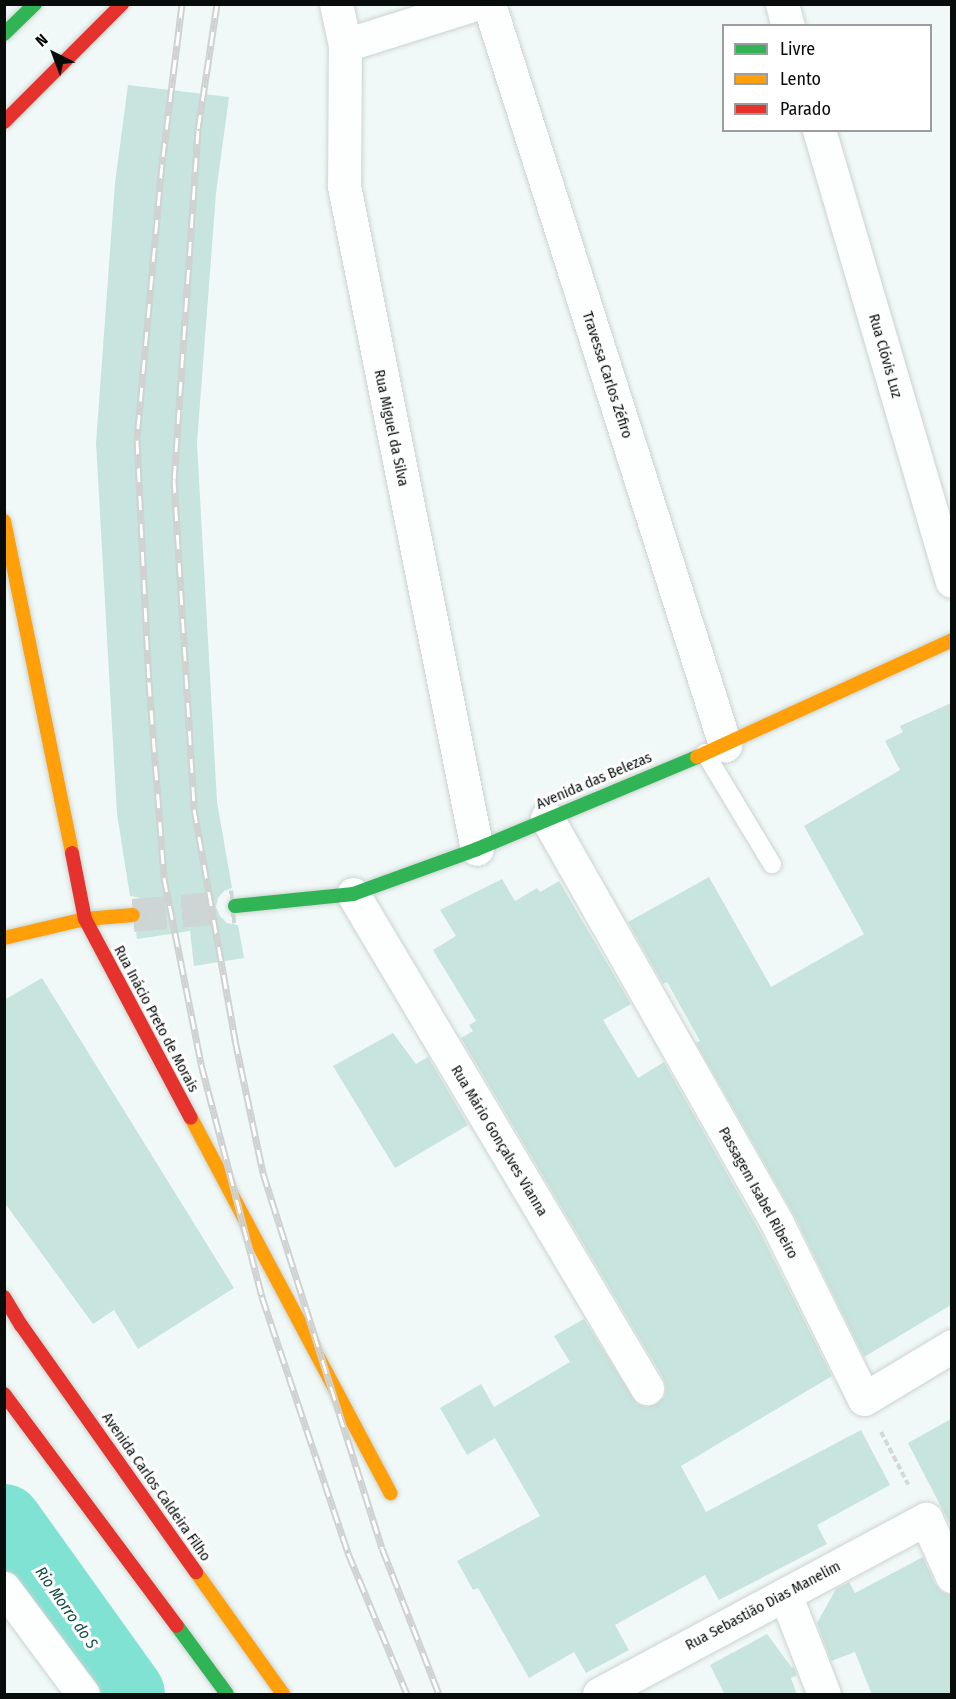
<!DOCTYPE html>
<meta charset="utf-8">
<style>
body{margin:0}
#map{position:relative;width:956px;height:1699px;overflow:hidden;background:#f0f9f7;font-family:"Fira Sans Condensed",sans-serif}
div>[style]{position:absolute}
.river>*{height:76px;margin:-38px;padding:0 38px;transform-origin:38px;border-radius:38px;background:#7fe2d2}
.building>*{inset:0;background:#c7e4df}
.secondary-tunnel>*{height:33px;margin-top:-16.5px;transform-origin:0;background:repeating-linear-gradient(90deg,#cdd6d4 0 33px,transparent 0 49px)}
.path>*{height:4px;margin-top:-2px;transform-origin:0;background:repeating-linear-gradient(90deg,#d6d8d8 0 6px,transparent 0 9px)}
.roads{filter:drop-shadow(0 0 2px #ccd3d1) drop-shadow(0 0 2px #ccd3d1)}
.lane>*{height:18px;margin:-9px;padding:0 9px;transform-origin:9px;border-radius:9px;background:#fdfefe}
.street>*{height:33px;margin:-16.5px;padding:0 16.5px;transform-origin:16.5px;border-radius:16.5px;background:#fdfefe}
.fast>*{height:14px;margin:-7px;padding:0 7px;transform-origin:7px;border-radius:7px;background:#30b455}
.slow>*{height:14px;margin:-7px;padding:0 7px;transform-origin:7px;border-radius:7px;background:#ff9f0a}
.jam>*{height:14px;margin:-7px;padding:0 7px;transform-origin:7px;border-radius:7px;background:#e5322d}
.rail>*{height:7px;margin-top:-3.5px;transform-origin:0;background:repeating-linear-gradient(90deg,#fff 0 14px,#cfd2d1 0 28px);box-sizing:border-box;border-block:2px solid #cfd2d1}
span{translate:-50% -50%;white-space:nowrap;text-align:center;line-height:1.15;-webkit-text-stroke:6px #fff;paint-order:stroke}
.street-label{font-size:15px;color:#080d0c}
.water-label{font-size:16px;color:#124d44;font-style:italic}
.frame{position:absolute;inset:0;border:6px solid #080d0c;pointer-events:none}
.legend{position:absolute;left:722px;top:24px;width:210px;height:108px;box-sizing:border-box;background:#fff;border:2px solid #9c9e9e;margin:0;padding:8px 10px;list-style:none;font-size:18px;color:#080d0c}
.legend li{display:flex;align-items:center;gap:12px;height:30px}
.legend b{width:30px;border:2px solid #9c9e9e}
.north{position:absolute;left:24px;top:24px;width:60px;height:60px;-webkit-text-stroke:4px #fff;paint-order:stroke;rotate:318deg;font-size:16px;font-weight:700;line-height:24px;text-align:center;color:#080d0c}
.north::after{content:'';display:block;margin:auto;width:21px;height:27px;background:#080d0c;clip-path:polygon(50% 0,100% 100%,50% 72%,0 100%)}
</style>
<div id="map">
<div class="river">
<div style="left:4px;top:1522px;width:211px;rotate:54.4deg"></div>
</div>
<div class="building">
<div style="clip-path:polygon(128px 85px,229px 97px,216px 193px,197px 443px,217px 802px,232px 888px,224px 891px,218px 898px,216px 907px,220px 916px,227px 923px,238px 925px,244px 958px,194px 966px,190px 931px,137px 939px,136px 933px,150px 923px,152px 913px,148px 904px,141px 898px,130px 896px,117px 814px,96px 443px,115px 183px)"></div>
<div style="clip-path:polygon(951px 703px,951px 1305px,864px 1357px,794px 1215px,696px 1043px,700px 1041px,667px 982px,663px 984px,628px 922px,709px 877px,771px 987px,864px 934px,804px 826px,900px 770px,885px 741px,903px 732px,900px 726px)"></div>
<div style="clip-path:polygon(502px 879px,515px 901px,537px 888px,540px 892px,559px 881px,631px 1004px,603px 1020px,638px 1078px,664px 1062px,760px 1232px,832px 1376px,681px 1466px,706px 1512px,861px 1430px,890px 1485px,817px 1525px,827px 1544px,719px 1600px,705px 1575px,615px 1625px,629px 1650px,586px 1673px,574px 1652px,529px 1678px,478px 1588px,473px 1590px,457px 1561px,540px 1516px,495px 1438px,467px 1455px,440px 1408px,481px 1384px,494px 1407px,570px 1362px,554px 1336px,584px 1319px,637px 1404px,647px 1407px,656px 1404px,664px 1397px,666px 1387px,663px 1378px,461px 1038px,473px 1031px,469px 1025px,476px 1021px,433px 950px,456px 936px,440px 910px)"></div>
<div style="clip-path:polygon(42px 978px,234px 1288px,138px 1349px,114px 1310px,93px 1324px,4px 1202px,4px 1000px)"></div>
<div style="clip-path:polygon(393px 1033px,416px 1064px,428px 1057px,468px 1125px,395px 1168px,333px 1066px)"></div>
<div style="clip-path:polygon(951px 1419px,951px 1526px,908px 1443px)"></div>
<div style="clip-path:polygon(923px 1557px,935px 1584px,942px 1592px,951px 1595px,951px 1695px,872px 1695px,855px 1652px,831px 1661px,817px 1623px,836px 1589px,849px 1582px,855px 1593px)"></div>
<div style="clip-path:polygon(767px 1634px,792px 1668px,793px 1666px,797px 1675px,791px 1678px,797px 1695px,725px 1695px,710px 1665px)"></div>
</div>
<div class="secondary-tunnel">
<div style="left:133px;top:915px;width:102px;rotate:-5deg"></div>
</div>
<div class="path">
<div style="left:881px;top:1432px;width:59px;rotate:62.6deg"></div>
</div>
<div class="roads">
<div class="lane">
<div style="left:705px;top:753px;width:130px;rotate:58.9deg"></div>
</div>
<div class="street">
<div style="left:336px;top:4px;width:42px;rotate:77.6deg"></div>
<div style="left:345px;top:45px;width:141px;rotate:90.4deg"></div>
<div style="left:344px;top:186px;width:676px;rotate:78.66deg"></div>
<div style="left:489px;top:4px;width:778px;rotate:72.33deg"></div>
<div style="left:782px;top:4px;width:23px;rotate:75deg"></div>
<div style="left:345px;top:45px;width:136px;rotate:-17.5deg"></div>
<div style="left:819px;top:130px;width:470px;rotate:73.6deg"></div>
<div style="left:547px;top:818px;width:466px;rotate:60.4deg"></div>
<div style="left:777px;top:1223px;width:196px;rotate:63.7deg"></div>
<div style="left:864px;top:1399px;width:103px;rotate:-31.1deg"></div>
<div style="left:353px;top:894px;width:575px;rotate:59.24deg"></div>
<div style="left:4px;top:1588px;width:132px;rotate:53.3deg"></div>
<div style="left:785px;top:1594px;width:107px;rotate:68.7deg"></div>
<div style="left:599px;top:1694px;width:371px;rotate:-28.2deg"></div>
<div style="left:926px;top:1519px;width:63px;rotate:65.5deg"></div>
</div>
<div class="fast">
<div style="left:4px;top:34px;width:43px;rotate:-44.1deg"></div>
<div style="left:235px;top:906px;width:119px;rotate:-5.8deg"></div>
<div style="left:353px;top:894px;width:132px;rotate:-19.9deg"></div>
<div style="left:477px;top:849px;width:238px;rotate:-22.7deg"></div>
<div style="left:177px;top:1626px;width:84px;rotate:53.7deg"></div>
</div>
<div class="slow">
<div style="left:4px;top:521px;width:339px;rotate:78.4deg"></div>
<div style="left:697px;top:757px;width:281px;rotate:-24.6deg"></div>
<div style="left:4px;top:938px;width:83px;rotate:-13.2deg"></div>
<div style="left:85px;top:919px;width:48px;rotate:-4.8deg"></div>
<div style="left:191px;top:1118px;width:425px;rotate:62deg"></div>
<div style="left:196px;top:1572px;width:150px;rotate:54.5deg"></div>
</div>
<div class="jam">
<div style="left:4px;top:122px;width:167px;rotate:-45deg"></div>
<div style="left:72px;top:853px;width:67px;rotate:78.9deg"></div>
<div style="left:85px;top:919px;width:225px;rotate:62deg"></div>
<div style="left:4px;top:1297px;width:33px;rotate:59deg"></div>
<div style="left:21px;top:1325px;width:303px;rotate:54.7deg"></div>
<div style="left:4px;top:1394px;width:289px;rotate:53.3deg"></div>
</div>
</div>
<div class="rail">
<div style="left:182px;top:4px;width:161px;rotate:97.1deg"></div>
<div style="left:162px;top:164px;width:277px;rotate:95.2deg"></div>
<div style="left:137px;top:440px;width:242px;rotate:87.2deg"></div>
<div style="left:149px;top:682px;width:197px;rotate:85.6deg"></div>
<div style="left:164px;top:878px;width:190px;rotate:78.7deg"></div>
<div style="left:201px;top:1064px;width:241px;rotate:75.3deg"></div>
<div style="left:262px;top:1297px;width:270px;rotate:71.4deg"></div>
<div style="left:348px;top:1553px;width:153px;rotate:67.3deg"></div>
<div style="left:217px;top:4px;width:127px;rotate:98.6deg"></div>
<div style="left:198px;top:130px;width:350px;rotate:93.9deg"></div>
<div style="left:174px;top:479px;width:331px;rotate:86.5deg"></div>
<div style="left:194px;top:809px;width:235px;rotate:79.9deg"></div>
<div style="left:235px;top:1040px;width:136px;rotate:78.1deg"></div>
<div style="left:263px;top:1173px;width:393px;rotate:72.4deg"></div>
<div style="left:382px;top:1548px;width:157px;rotate:68.7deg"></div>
</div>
<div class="street-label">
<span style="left:885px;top:356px;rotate:74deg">Rua Clóvis Luz</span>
<span style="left:607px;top:375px;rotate:72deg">Travessa Carlos Zéfiro</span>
<span style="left:391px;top:428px;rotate:78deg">Rua Miguel da Silva</span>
<span style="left:594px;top:781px;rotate:-23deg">Avenida das Belezas</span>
<span style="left:156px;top:1019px;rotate:62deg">Rua Inácio Preto de Morais</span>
<span style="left:499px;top:1141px;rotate:59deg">Rua Mário Gonçalves Vianna</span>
<span style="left:758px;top:1193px;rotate:61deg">Passagem Isabel Ribeiro</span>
<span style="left:156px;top:1487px;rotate:55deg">Avenida Carlos Caldeira Filho</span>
<span style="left:763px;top:1606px;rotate:-28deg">Rua Sebastião Dias Manelim</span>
</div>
<div class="water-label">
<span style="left:66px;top:1608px;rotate:55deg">Rio Morro do S</span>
</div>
<div class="frame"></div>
<ul class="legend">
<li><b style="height:8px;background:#30b455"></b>Livre</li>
<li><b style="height:8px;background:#ff9f0a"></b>Lento</li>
<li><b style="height:8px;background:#e5322d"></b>Parado</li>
</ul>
<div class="north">N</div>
</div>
